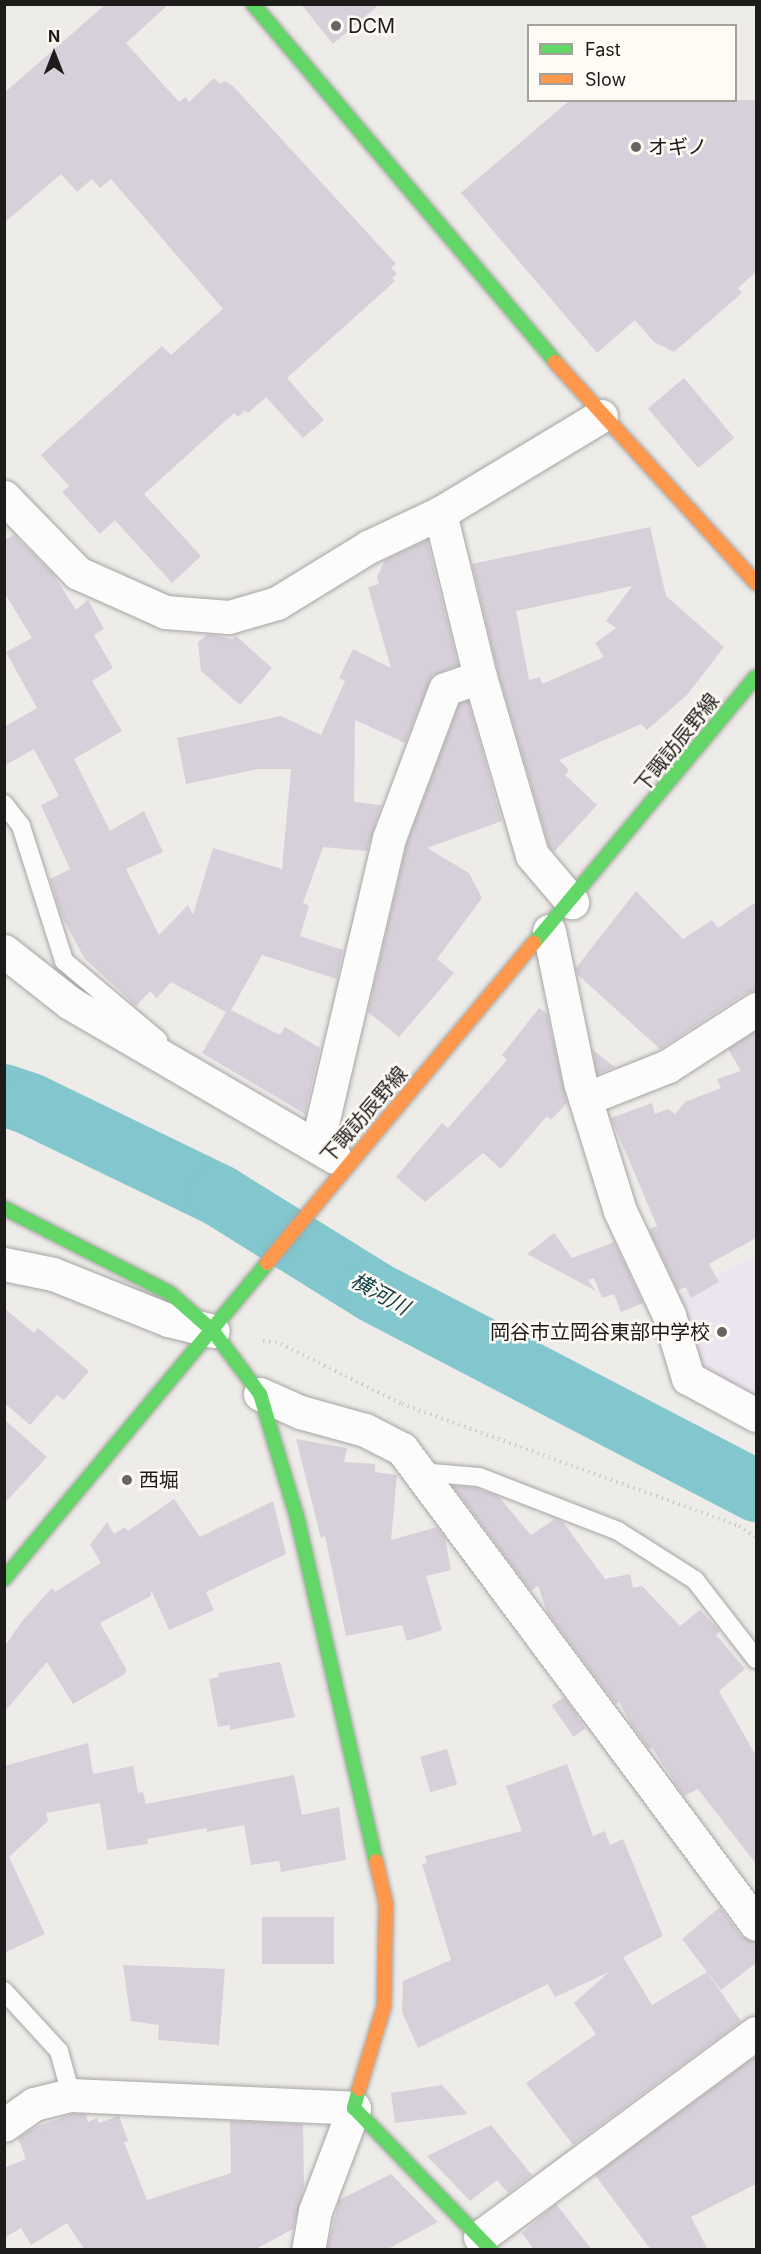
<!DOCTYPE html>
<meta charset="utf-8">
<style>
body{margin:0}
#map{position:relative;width:761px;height:2254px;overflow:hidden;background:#eeece9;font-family:Inter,"Noto Sans JP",sans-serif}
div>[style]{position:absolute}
.education>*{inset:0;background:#ece4ee}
.river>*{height:62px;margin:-31px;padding:0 31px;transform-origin:31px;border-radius:31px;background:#82c6ce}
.building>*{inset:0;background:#d7cfda;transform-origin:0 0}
.path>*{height:4px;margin-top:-2px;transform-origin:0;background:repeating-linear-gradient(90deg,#cdcdcc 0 1.5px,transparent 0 6px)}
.roads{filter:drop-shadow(0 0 2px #a6a5a3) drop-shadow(0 0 2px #a6a5a3)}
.lane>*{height:18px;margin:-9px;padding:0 9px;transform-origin:9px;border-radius:9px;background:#fcfcfc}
.street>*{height:33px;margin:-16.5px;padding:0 16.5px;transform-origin:16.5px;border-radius:16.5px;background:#fcfcfc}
.fast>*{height:14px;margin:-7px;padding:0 7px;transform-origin:7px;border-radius:7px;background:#63d668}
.slow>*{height:14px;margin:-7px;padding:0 7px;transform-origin:7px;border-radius:7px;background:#ff974d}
.dots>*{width:16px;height:16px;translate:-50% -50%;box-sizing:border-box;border:3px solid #fefaf4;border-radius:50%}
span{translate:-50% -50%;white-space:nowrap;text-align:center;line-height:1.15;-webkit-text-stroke:5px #fefaf4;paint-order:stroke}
.poi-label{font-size:20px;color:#1d1c1a}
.left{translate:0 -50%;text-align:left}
.right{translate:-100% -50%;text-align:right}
.street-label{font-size:20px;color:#1d1c1a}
.water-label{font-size:21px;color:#103d44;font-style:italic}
.frame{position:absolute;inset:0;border:6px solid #1d1c1a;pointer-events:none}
.legend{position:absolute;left:527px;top:24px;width:210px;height:78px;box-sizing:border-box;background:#fefaf4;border:2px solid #a4a19d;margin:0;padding:8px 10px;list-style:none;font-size:18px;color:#1d1c1a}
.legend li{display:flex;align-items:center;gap:12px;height:30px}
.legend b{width:30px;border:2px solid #a4a19d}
.north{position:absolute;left:24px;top:24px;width:60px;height:60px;-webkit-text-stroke:4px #fefaf4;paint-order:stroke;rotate:0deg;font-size:16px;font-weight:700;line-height:24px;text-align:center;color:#1d1c1a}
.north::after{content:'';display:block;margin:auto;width:21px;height:27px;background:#1d1c1a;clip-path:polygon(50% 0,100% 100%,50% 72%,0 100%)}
</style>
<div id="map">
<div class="education">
<div style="clip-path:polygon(756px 1257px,756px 1401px,698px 1368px,677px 1296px)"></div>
</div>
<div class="river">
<div style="left:4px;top:1095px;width:28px;rotate:19deg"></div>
<div style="left:30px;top:1104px;width:211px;rotate:25.8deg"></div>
<div style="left:220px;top:1196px;width:181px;rotate:31.9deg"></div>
<div style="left:374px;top:1292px;width:431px;rotate:27.5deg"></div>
</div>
<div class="building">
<div style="clip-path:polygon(106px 4px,169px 4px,126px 43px,179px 102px,185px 97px,189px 102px,214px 78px,220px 84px,224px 81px,232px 85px,396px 264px,391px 267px,397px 274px,392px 278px,395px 281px,287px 378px,324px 420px,303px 438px,266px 397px,248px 413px,245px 410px,238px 417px,234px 413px,144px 494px,201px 556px,172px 583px,115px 520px,100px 534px,62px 492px,69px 486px,41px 455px,162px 346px,171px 355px,223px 309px,111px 179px,100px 188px,92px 179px,77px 192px,61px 174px,4px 223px,4px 93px)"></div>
<div style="clip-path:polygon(301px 4px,380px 4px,333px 44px)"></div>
<div style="clip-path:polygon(570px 100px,756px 100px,756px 272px,738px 288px,742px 293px,674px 352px,654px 342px,635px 320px,597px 353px,461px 193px)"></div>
<div style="left:684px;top:378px;width:78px;height:47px;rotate:50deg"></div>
<div style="clip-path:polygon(evenodd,650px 527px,666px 596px,724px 647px,687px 695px,647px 730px,641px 724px,559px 760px,569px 770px,565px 775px,597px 805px,554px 852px,549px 846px,498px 672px,472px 564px,650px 527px,632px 586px,606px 621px,616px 628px,595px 643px,604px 657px,542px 684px,540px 677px,529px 680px,516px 611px,632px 586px)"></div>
<div style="clip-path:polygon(14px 535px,53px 574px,76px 610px,88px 600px,104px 629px,94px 635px,113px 668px,92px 681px,122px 731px,74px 759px,110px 831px,144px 811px,163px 852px,126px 869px,159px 935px,188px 905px,193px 915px,213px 848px,282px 869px,291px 769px,259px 769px,186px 784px,177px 738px,281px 716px,321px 735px,345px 681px,339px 678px,353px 649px,391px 668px,368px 587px,379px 584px,377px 577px,385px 560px,427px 540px,458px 665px,432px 676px,405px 743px,355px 720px,354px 802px,381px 805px,367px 851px,323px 847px,303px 903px,309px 906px,300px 936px,343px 950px,337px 979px,262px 955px,231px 1010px,280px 1035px,285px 1027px,320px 1048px,305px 1114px,202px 1053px,226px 1012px,171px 982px,157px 998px,150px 991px,136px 1006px,85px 959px,62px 917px,50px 879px,70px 869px,41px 805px,59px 796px,34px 749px,4px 766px,4px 727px,37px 708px,6px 652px,32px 638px,4px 592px,4px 540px)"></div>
<div style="clip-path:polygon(208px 634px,232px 639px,236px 636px,272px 668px,240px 705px,201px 671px,198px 642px)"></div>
<div style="clip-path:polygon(468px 701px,502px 821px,427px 848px,469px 873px,482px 898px,437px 959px,454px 973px,399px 1037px,368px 1012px,407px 843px,459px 704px)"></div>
<div style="clip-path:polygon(636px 891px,683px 939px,712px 920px,718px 928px,756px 902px,756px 991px,746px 993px,660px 1049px,577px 974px,576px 968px)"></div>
<div style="clip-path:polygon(539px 1008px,547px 1014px,567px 1103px,551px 1120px,547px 1116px,501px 1169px,483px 1153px,425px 1202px,396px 1177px,442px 1123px,448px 1128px,507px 1060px,502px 1055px)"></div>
<div style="clip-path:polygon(756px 1031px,756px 1238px,709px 1264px,719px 1282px,691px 1298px,686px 1287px,678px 1290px,649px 1229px,657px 1226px,611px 1118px,652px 1103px,655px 1114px,668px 1109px,675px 1114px,685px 1102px,721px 1088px,717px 1079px,741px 1071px,728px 1049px)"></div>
<div style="clip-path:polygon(593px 1050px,607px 1061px,615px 1067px,597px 1074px)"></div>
<div style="clip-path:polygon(554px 1233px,572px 1258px,614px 1242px,643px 1303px,621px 1312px,614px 1294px,602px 1298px,594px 1278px,588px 1280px,596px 1291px,527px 1254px)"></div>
<div style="clip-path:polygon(4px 1308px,34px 1333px,38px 1328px,89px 1371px,64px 1400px,57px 1395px,30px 1425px,4px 1403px)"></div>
<div style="clip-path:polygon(4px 1419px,47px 1457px,4px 1504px)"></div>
<div style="clip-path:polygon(296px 1439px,347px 1448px,344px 1462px,375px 1464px,375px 1472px,397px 1475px,391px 1540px,437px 1527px,445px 1538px,451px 1570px,426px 1576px,442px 1630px,407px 1641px,402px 1625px,346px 1636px,325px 1536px,321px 1538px)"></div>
<div style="clip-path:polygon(453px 1486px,476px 1488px,499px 1497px,531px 1535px,555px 1519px,563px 1522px,605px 1579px,630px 1574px,633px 1588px,642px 1586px,680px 1626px,700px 1610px,720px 1631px,716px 1635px,745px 1669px,719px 1691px,756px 1756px,756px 1864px,698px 1789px,684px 1796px,652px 1748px,649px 1749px,631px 1724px,619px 1702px,616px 1704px,547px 1612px,538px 1586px,531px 1591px)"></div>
<div style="clip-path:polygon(174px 1499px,200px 1537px,273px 1501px,286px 1554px,206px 1592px,214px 1610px,169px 1630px,151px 1590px,151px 1596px,100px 1623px,126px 1669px,125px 1674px,73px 1704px,47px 1662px,4px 1712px,4px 1647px,23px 1620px,52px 1588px,55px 1592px,101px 1563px,90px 1545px,107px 1522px,114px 1534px,125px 1527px,128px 1531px)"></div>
<div style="clip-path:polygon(280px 1662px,295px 1717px,230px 1730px,230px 1725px,218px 1727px,209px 1679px,219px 1677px,218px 1673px)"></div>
<div style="left:564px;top:1697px;width:38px;height:15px;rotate:55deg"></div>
<div style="clip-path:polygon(88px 1743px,93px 1774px,133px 1766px,138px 1793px,143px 1792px,146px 1804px,294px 1775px,302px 1815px,339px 1807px,346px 1860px,281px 1872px,279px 1861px,251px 1865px,244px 1825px,207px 1832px,206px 1828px,147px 1839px,148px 1844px,107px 1850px,100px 1803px,46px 1813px,48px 1821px,9px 1857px,45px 1934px,4px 1953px,4px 1766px)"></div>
<div style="left:447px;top:1749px;width:37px;height:28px;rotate:74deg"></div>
<div style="clip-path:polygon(567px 1764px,593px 1836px,605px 1831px,610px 1845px,623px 1839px,663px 1936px,623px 1957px,652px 2005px,707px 1972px,741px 2021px,573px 2145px,526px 2083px,596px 2034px,574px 2003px,609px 1972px,555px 1997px,548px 1984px,418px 2048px,402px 2012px,403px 1981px,451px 1960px,422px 1864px,427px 1863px,425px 1856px,522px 1831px,506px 1786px)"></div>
<div style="clip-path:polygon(720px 1907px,741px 1936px,756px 1942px,756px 1963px,721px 1990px,682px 1939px)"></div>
<div style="left:262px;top:1917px;width:72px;height:47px"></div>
<div style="clip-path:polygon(123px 1965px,225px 1969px,219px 2045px,158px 2040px,159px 2025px,131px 2021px)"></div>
<div style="clip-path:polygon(756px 2056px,756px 2184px,691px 2217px,708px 2250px,651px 2250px,595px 2175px)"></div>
<div style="clip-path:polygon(442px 2085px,468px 2114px,395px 2123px,391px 2093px)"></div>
<div style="clip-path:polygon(73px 2114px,85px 2114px,88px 2122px,97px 2118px,99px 2123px,119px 2116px,128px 2141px,124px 2142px,147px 2200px,231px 2173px,230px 2121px,303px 2124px,304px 2186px,293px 2229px,254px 2250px,85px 2250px,67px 2223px,31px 2245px,21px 2228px,4px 2238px,4px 2168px,26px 2159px,18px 2138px,38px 2126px)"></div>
<div style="clip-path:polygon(491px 2125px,532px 2175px,508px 2193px,497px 2180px,470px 2201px,427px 2156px)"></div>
<div style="clip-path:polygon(391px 2174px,438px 2222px,386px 2250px,327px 2250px,339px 2200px)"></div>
<div style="clip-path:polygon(556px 2204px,592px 2250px,534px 2250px,522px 2233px)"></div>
</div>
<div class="path">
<div style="left:263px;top:1341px;width:18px;rotate:9deg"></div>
<div style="left:281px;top:1344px;width:135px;rotate:26.4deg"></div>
<div style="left:402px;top:1404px;width:358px;rotate:19.9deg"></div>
<div style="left:739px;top:1526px;width:20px;rotate:33deg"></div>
</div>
<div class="roads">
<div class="lane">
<div style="left:4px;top:804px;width:28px;rotate:52deg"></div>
<div style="left:21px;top:826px;width:142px;rotate:72.3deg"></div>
<div style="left:64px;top:961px;width:123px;rotate:40deg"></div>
<div style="left:419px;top:1472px;width:60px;rotate:4.8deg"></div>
<div style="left:479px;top:1477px;width:149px;rotate:21.2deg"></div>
<div style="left:618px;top:1531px;width:91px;rotate:32.5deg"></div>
<div style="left:695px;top:1580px;width:100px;rotate:52.3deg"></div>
<div style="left:4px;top:1991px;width:81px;rotate:47.5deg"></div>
<div style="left:59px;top:2051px;width:46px;rotate:74.7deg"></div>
</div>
<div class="street">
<div style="left:4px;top:497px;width:106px;rotate:45.8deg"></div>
<div style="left:78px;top:573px;width:95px;rotate:24.1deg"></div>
<div style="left:165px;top:612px;width:64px;rotate:4.5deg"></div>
<div style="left:229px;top:617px;width:50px;rotate:-16.3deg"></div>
<div style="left:277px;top:603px;width:107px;rotate:-31.6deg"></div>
<div style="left:368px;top:547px;width:80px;rotate:-25.3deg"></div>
<div style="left:440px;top:513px;width:188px;rotate:-31.1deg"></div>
<div style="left:480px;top:677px;width:185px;rotate:73.7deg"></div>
<div style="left:532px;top:855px;width:62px;rotate:49.6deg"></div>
<div style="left:549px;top:931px;width:154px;rotate:78.4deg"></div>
<div style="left:580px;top:1082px;width:135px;rotate:72.8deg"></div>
<div style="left:620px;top:1211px;width:115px;rotate:64.8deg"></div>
<div style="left:669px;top:1315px;width:66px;rotate:73.2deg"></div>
<div style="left:688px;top:1378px;width:77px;rotate:28.6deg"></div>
<div style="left:4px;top:951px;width:84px;rotate:38.2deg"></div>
<div style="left:70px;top:1003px;width:306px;rotate:30.2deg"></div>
<div style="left:585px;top:1099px;width:89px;rotate:-21.7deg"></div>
<div style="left:668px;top:1066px;width:105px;rotate:-32.9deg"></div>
<div style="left:317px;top:1145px;width:315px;rotate:-76.8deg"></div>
<div style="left:389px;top:838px;width:159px;rotate:-69.4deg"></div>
<div style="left:445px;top:689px;width:37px;rotate:-19deg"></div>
<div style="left:480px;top:677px;width:169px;rotate:-103.7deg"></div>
<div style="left:4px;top:1264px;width:50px;rotate:11.5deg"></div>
<div style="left:53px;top:1274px;width:124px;rotate:21.8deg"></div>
<div style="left:168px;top:1320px;width:46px;rotate:13.7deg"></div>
<div style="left:260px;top:1394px;width:44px;rotate:24.2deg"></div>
<div style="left:300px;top:1412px;width:67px;rotate:15.5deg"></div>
<div style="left:365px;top:1430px;width:42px;rotate:27.2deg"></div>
<div style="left:402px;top:1449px;width:592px;rotate:53.3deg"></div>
<div style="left:4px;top:2125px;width:37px;rotate:-35deg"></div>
<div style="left:34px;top:2104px;width:38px;rotate:-14deg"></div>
<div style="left:71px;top:2095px;width:283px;rotate:2.6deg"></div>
<div style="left:354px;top:2108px;width:110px;rotate:110.7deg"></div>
<div style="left:315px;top:2211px;width:40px;rotate:100deg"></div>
<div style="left:480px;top:2237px;width:343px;rotate:-36.5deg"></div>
</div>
<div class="fast">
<div style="left:253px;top:4px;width:468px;rotate:49.8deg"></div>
<div style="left:534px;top:943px;width:346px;rotate:-50.2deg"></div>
<div style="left:4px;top:1208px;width:186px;rotate:27.1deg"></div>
<div style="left:170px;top:1293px;width:57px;rotate:41.5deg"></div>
<div style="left:213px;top:1331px;width:79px;rotate:53.3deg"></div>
<div style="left:260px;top:1394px;width:128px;rotate:73.3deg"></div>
<div style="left:297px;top:1517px;width:353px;rotate:77.1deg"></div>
<div style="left:4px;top:1579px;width:411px;rotate:-50.2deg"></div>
<div style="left:359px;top:2089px;width:20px;rotate:105deg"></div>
<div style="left:354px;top:2108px;width:197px;rotate:46deg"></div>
</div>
<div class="slow">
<div style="left:555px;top:362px;width:299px;rotate:47.7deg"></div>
<div style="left:267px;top:1263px;width:417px;rotate:-50.2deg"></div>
<div style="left:359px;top:2089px;width:87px;rotate:-73.2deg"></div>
<div style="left:384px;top:2006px;width:102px;rotate:-88.9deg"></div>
<div style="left:386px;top:1904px;width:44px;rotate:-103.1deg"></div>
</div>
</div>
<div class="dots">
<div style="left:336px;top:26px;background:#666562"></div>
<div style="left:636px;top:147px;background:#666562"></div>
<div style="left:722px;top:1332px;background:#666562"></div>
<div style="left:127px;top:1480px;background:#666562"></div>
</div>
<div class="poi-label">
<span class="left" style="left:348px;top:26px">DCM</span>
<span class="left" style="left:648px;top:147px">オギノ</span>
<span class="right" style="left:710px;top:1332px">岡谷市立岡谷東部中学校</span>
<span class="left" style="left:139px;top:1480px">西堀</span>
</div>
<div class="street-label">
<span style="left:677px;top:743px;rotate:-51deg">下諏訪辰野線</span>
<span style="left:364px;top:1115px;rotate:-49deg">下諏訪辰野線</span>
</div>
<div class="water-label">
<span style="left:380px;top:1294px;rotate:29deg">横河川</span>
</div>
<div class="frame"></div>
<ul class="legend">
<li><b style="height:8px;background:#63d668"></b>Fast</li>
<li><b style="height:8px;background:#ff974d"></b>Slow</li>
</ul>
<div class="north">N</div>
</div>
